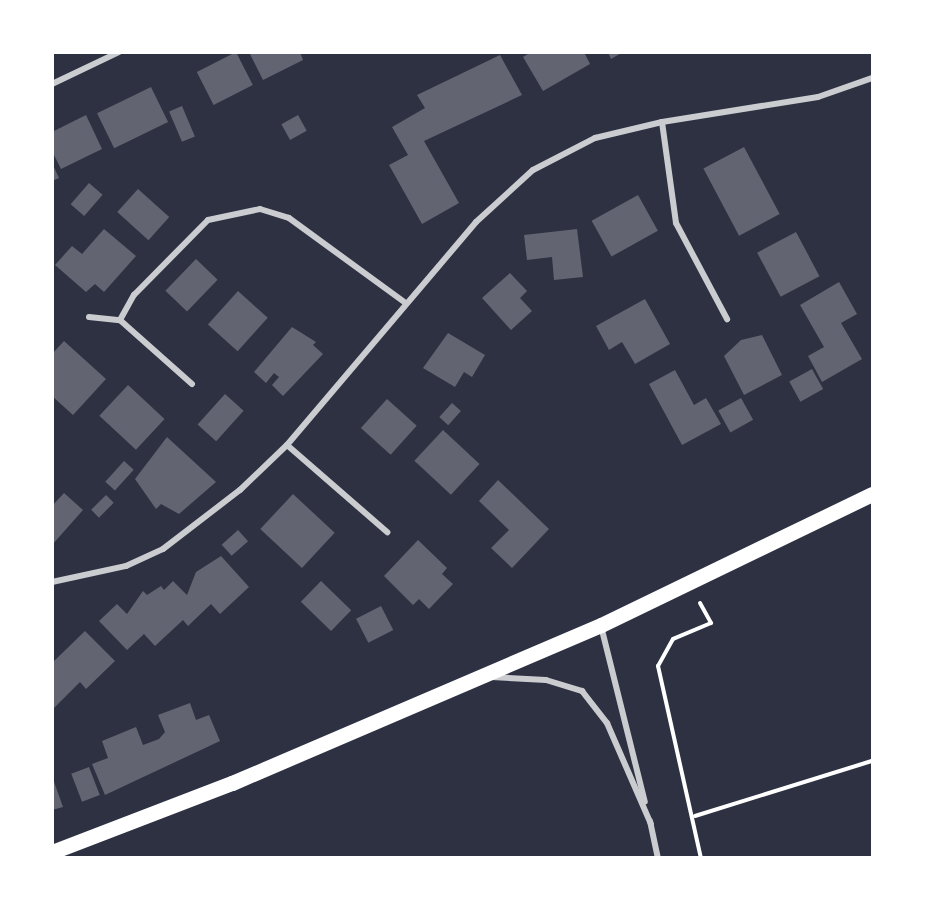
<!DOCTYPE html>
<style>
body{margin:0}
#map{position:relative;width:925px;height:910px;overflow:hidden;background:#2d3142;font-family:"Alegreya Sans",sans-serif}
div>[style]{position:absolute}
.building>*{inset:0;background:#626471;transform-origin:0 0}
.path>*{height:4px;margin:-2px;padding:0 2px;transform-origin:2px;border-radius:2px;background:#fff}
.minor>*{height:6px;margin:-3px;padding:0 3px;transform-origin:3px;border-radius:3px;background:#caccd0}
.primary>*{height:15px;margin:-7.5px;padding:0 7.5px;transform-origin:7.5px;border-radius:7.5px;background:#fff}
span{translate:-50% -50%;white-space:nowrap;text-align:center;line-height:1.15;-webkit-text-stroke:6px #fff;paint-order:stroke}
.frame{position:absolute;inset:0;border:54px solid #fff;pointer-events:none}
</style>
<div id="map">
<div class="building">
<div style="left:236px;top:52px;width:37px;height:44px;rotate:63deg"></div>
<div style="clip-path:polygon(249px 52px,300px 52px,303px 60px,263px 80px)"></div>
<div style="clip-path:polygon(531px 52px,584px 52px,590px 64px,543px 91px,523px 57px)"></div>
<div style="clip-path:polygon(608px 52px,623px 52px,611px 59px)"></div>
<div style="clip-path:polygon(500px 55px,522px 95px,424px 141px,459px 203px,422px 224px,389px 165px,408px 155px,392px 127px,425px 108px,417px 95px)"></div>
<div style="left:151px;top:87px;width:39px;height:60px;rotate:64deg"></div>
<div style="left:182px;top:106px;width:33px;height:14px;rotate:67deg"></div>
<div style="clip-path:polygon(86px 115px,102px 149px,61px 169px,52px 151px,52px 132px)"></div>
<div style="left:298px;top:115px;width:18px;height:19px;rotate:61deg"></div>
<div style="left:744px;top:147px;width:76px;height:46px;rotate:62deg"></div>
<div style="clip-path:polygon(52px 163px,59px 178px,52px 181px)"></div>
<div style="left:89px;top:183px;width:18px;height:28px;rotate:41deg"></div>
<div style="left:138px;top:189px;width:42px;height:31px;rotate:42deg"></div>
<div style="left:638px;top:195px;width:41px;height:53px;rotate:61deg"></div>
<div style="clip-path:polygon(104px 229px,136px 256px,104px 292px,95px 284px,86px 292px,55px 265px,72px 246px,82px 254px)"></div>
<div style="clip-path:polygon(577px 229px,583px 277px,554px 280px,552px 257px,527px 260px,524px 235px)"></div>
<div style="left:796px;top:232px;width:50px;height:44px;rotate:62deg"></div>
<div style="left:196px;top:259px;width:30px;height:44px;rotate:44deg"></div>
<div style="clip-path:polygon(510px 273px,527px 291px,520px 298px,532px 311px,511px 330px,482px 298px)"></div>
<div style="clip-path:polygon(839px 282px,857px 314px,841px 323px,862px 359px,822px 382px,808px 356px,824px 347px,800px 305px)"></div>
<div style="left:238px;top:291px;width:40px;height:45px;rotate:42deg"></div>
<div style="clip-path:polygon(645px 299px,670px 344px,635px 364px,622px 342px,609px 350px,596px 326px)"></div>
<div style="clip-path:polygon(292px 327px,316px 342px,313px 345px,323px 354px,283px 396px,272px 385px,279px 377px,274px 373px,266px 383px,254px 372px)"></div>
<div style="clip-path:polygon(448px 333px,485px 355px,472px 377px,464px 372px,455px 387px,423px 368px)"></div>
<div style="clip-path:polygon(762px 335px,782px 375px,744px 395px,724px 356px,741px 340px)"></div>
<div style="clip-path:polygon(64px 341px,106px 379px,73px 415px,52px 396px,52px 354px)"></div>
<div style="left:812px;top:369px;width:23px;height:26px;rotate:61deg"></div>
<div style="clip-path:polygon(675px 370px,694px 405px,706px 398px,721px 424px,682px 445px,649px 384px)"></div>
<div style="left:128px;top:385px;width:50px;height:42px;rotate:43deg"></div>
<div style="left:225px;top:394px;width:25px;height:41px;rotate:42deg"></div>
<div style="left:741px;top:398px;width:25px;height:26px;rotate:61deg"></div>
<div style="left:387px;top:399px;width:40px;height:39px;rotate:42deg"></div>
<div style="left:452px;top:403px;width:12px;height:19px;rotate:42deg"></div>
<div style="left:443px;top:430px;width:50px;height:42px;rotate:43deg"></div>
<div style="clip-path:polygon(167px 437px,216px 482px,179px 514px,161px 504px,156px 509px,135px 479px)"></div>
<div style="left:124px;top:461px;width:13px;height:28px;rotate:42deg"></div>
<div style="clip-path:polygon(498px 480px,549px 529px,512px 568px,491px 548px,509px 530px,479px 501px)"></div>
<div style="clip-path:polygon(64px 493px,83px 510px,52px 545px,52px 506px)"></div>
<div style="left:293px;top:494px;width:57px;height:48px;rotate:43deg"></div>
<div style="left:106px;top:495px;width:11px;height:21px;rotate:45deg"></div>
<div style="left:238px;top:530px;width:15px;height:22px;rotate:48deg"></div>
<div style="clip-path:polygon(418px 540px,447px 568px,442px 574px,453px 584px,429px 609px,419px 599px,413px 605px,384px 576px)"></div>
<div style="clip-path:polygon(221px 556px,249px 587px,220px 614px,211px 604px,188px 626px,183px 620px,155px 646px,144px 634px,127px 650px,99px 621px,117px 604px,127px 614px,143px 591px,147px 595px,161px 586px,164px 590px,173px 581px,187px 595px,196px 572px)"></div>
<div style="left:321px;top:581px;width:42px;height:29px;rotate:44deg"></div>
<div style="left:381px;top:606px;width:27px;height:28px;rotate:63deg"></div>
<div style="clip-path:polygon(85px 631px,115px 661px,86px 689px,80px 682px,54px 708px,52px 663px)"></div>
<div style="clip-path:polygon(190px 703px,196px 720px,209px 715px,220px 741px,105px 795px,92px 764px,108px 758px,102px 741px,136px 727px,143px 745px,159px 739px,165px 732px,158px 715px)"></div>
<div style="left:89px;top:767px;width:30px;height:19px;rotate:69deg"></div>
<div style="clip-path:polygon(52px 776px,63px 807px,52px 810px)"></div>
</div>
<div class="path">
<div style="left:700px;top:603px;width:23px;rotate:61deg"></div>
<div style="left:711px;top:623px;width:41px;rotate:157.2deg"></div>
<div style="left:673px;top:639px;width:31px;rotate:119deg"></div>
<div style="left:658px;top:666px;width:197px;rotate:77.4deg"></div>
<div style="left:695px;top:816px;width:185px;rotate:-17.3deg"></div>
</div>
<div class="minor">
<div style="left:52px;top:84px;width:74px;rotate:-25.5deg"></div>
<div style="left:662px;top:122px;width:102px;rotate:82.1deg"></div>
<div style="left:676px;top:223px;width:109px;rotate:62deg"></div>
<div style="left:89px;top:317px;width:31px;rotate:6deg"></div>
<div style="left:192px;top:384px;width:96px;rotate:-138.4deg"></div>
<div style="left:120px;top:320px;width:29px;rotate:-61deg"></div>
<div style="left:134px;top:295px;width:105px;rotate:-45.4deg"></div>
<div style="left:208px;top:220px;width:53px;rotate:-11.9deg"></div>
<div style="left:260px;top:209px;width:30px;rotate:17deg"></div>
<div style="left:289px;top:218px;width:142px;rotate:36.1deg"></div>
<div style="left:287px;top:445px;width:133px;rotate:41deg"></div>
<div style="left:52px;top:582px;width:76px;rotate:-12.2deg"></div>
<div style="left:126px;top:566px;width:41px;rotate:-24.7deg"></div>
<div style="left:163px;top:549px;width:97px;rotate:-37.5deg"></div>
<div style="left:240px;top:490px;width:65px;rotate:-43.8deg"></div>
<div style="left:287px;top:445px;width:292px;rotate:-49.7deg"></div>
<div style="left:476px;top:222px;width:77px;rotate:-42.4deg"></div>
<div style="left:533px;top:170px;width:70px;rotate:-27.3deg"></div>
<div style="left:595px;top:138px;width:69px;rotate:-13.4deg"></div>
<div style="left:662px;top:122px;width:158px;rotate:-9.1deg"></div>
<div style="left:818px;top:97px;width:57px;rotate:-19.4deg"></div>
<div style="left:601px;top:626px;width:181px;rotate:76deg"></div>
<div style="left:492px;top:677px;width:54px;rotate:3.2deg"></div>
<div style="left:546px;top:680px;width:38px;rotate:17deg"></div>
<div style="left:582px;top:691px;width:41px;rotate:52deg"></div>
<div style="left:607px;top:723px;width:110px;rotate:66.5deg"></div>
<div style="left:650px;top:821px;width:38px;rotate:78deg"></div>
</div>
<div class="primary">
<div style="left:52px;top:852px;width:193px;rotate:-21deg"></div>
<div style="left:232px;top:783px;width:401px;rotate:-23.2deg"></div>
<div style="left:601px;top:625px;width:301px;rotate:-25.8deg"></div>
</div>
<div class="frame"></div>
</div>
